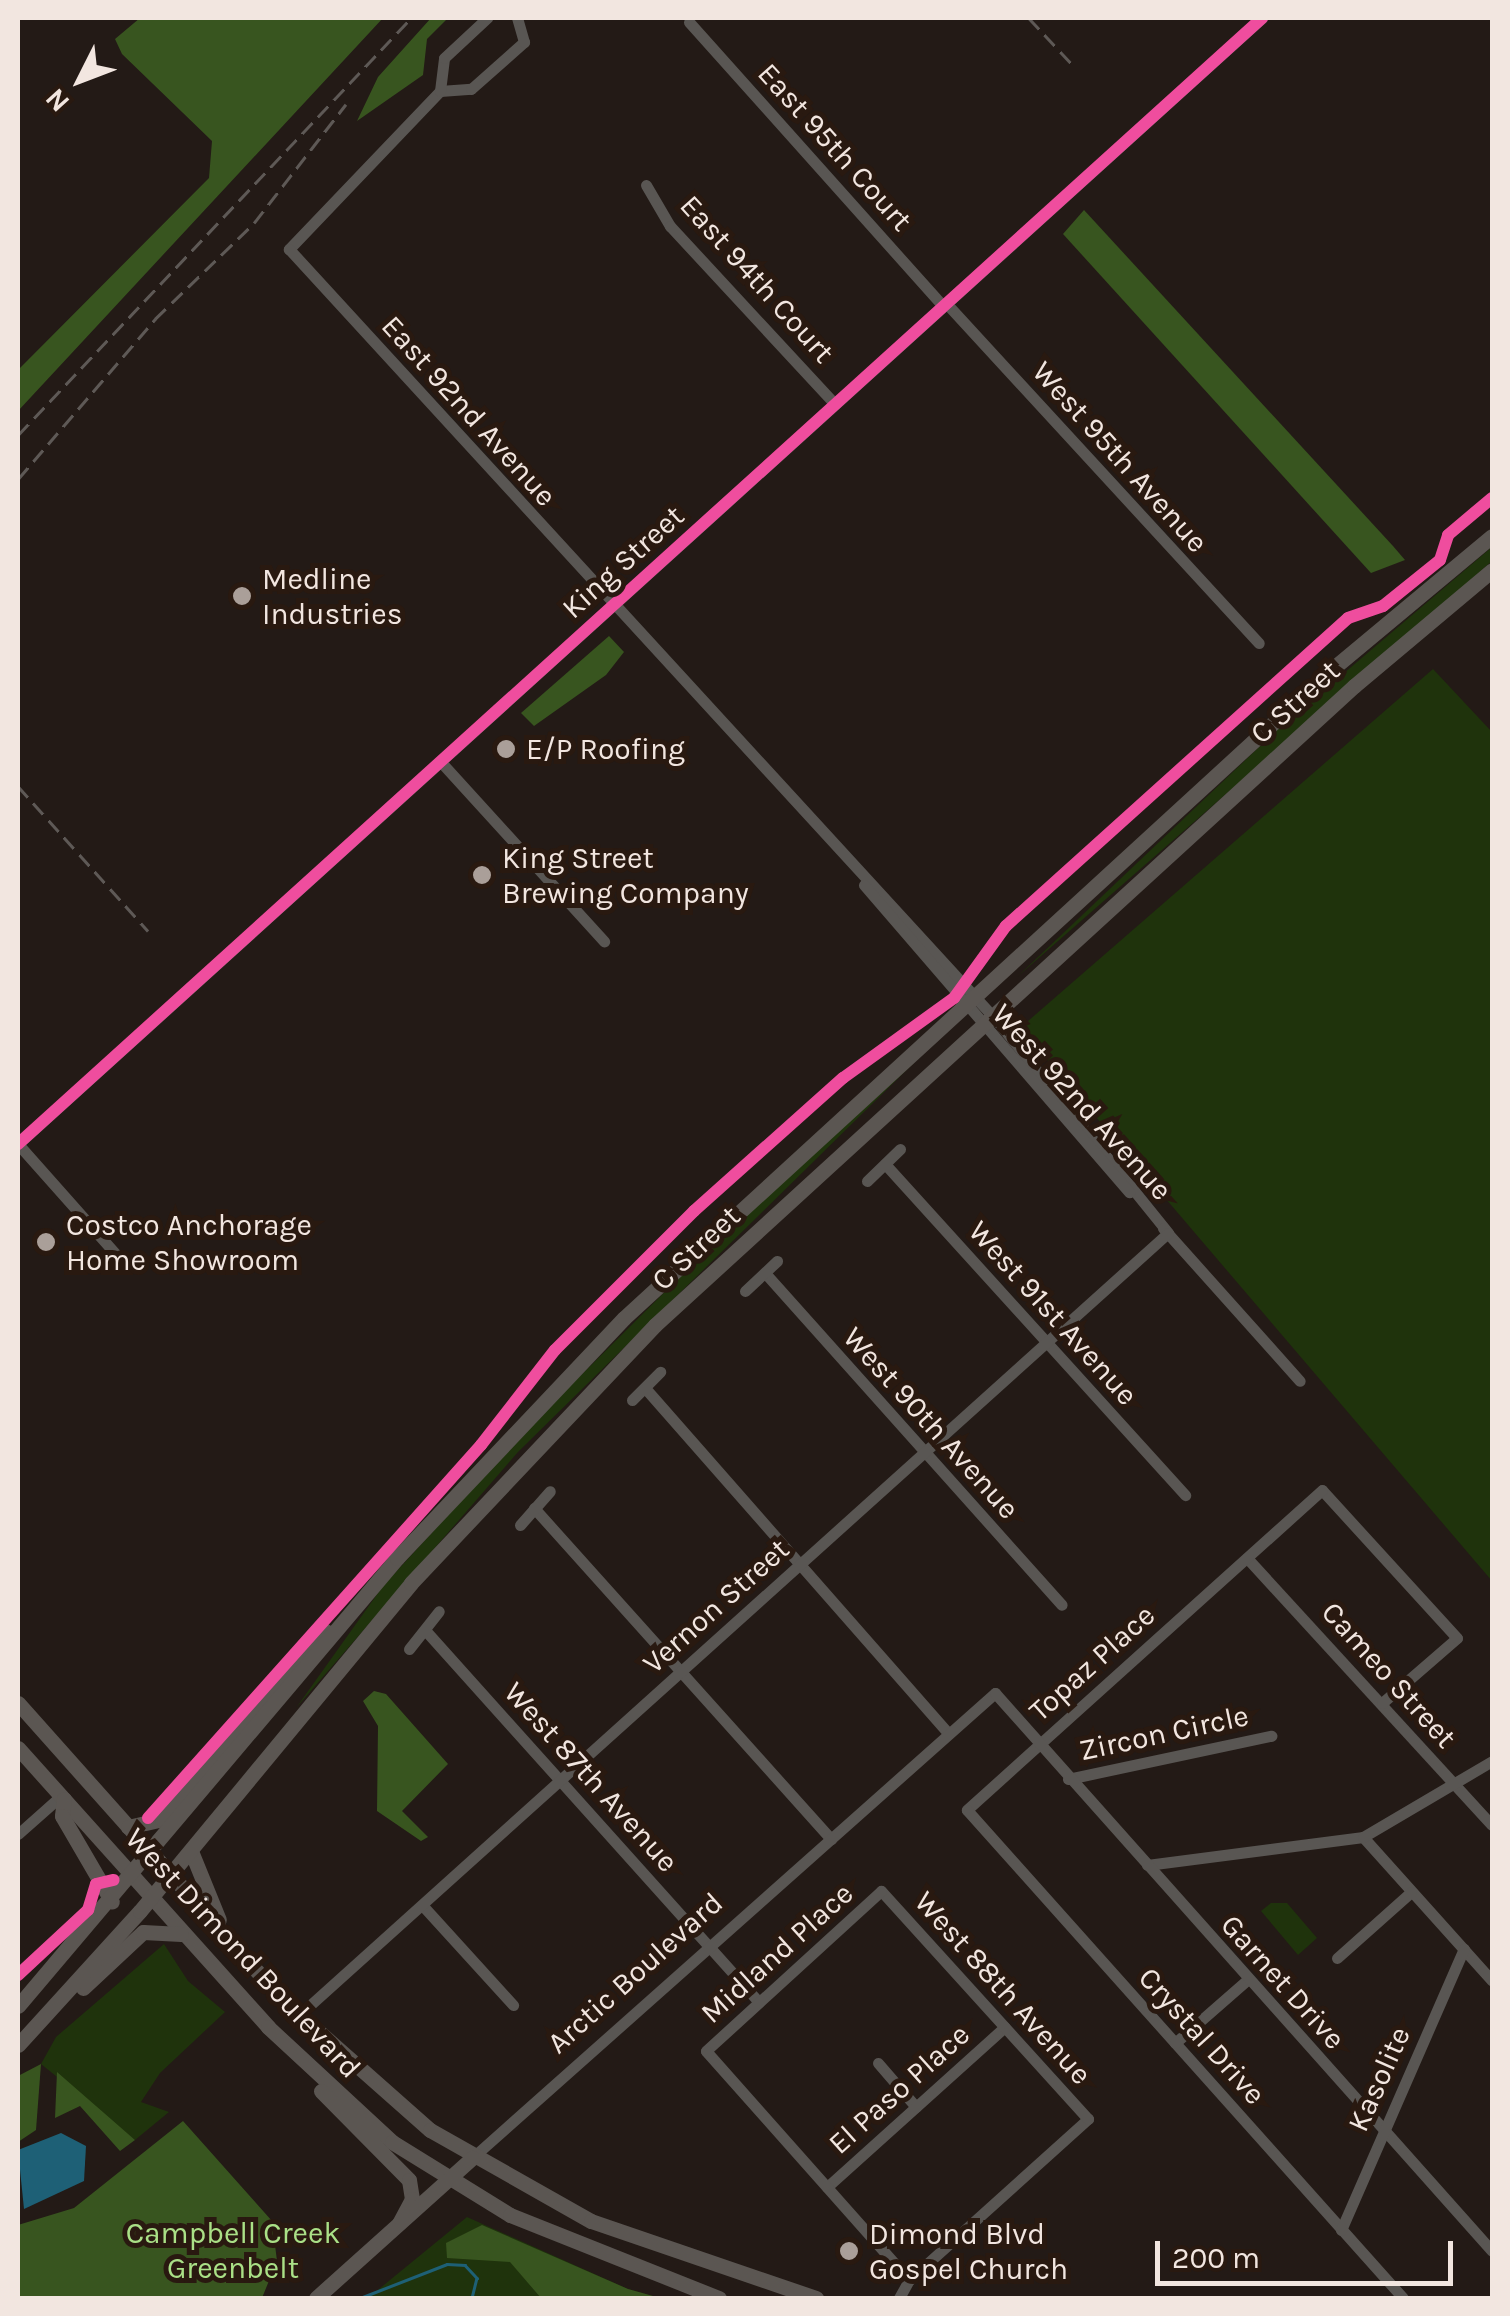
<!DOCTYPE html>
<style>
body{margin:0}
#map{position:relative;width:1510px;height:2316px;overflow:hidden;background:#231a16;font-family:Karla,sans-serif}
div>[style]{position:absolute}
.green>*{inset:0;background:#1f330c}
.forest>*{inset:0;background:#38551f}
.water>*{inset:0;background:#1e6076}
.stream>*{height:2.5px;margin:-1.25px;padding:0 1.25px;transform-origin:1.25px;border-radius:1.25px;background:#1e6076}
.minor>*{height:11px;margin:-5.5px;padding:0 5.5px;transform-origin:5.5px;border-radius:5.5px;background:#595653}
.major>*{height:15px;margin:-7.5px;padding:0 7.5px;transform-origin:7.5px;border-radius:7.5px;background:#5b5652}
.rail>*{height:2.5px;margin-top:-1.25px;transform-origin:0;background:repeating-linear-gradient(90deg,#5e5956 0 15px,transparent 0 23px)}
.cycleway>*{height:12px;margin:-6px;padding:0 6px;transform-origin:6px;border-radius:6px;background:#ef4d9e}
.dots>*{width:28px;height:28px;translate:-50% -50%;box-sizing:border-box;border:5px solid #291910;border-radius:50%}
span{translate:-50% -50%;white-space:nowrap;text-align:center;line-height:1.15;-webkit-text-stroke:10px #291910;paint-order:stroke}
.street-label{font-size:30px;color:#f2e6e0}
.poi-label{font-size:30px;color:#f2e6e0}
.left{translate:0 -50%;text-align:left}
.park-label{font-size:30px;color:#aae087}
.frame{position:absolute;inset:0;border:20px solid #f2e6e0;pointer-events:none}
.north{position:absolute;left:30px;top:30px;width:100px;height:100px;-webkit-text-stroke:8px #291910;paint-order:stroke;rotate:228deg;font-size:28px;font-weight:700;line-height:40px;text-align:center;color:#f2e6e0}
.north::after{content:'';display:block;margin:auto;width:35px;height:45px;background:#f2e6e0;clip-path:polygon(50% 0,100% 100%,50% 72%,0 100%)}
.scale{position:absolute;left:1155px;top:2241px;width:298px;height:45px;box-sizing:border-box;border:5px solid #f2e6e0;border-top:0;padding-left:12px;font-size:30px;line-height:35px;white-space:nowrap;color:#f2e6e0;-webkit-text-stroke:8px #291910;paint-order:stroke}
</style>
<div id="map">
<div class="green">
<div style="clip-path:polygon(1492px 547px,1492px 561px,1017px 977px,1276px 731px)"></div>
<div style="clip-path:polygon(1433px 669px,1492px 732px,1492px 1581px,1020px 1028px)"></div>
<div style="clip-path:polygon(930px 1047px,518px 1452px,296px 1708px,383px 1586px,534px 1422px,713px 1244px)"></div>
<div style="clip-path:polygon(1271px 1903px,1287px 1903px,1317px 1938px,1298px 1955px,1261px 1911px)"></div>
<div style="clip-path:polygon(164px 1944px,188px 1981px,225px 2012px,160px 2073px,141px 2102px,169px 2112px,135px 2140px,41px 2064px,56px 2037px)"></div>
<div style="clip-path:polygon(467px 2217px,628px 2289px,660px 2298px,368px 2298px)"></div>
</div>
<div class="forest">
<div style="clip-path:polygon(140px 18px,383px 18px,18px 411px,18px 370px,209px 178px,212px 141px,122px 54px,115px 39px)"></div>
<div style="clip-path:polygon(431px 18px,448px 18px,427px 39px,423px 75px,357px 121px,378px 77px)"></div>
<div style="clip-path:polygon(1084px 210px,1393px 546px,1405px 560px,1371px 573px,1063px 234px)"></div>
<div style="clip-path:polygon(609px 636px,624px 652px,606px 675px,534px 726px,521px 713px)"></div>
<div style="clip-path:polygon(374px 1691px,386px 1694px,448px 1764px,402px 1811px,428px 1837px,421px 1841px,377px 1811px,378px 1726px,363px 1701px)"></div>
<div style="clip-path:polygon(41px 2064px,36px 2130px,18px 2142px,18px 2076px)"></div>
<div style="clip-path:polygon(57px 2072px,135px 2140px,120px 2151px,80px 2106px,55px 2118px)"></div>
<div style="clip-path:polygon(183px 2121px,272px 2221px,277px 2261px,262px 2298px,18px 2298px,18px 2225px,74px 2208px)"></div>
<div style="clip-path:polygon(482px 2225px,628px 2289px,660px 2298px,541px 2298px,510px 2262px,447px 2258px,446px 2243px)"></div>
</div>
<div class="water">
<div style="clip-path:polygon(61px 2133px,86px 2146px,84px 2181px,24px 2209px,18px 2150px)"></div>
</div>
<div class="stream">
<div style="left:360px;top:2298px;width:93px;rotate:-21.3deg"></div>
<div style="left:447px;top:2264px;width:18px;rotate:3deg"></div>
<div style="left:465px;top:2265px;width:18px;rotate:47deg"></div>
<div style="left:477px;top:2278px;width:21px;rotate:104deg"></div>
</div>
<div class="minor">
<div style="left:689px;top:22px;width:381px;rotate:48.2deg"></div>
<div style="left:440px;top:91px;width:219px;rotate:133.7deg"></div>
<div style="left:289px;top:249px;width:1049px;rotate:47.47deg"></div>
<div style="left:998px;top:1022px;width:271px;rotate:51.1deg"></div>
<div style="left:440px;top:91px;width:31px;rotate:-4deg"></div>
<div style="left:471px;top:89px;width:71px;rotate:-41.6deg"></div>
<div style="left:524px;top:42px;width:25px;rotate:-106deg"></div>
<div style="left:440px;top:91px;width:33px;rotate:-83deg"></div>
<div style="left:444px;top:58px;width:59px;rotate:-42.9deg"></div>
<div style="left:646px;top:185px;width:48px;rotate:59.7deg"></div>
<div style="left:670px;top:226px;width:243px;rotate:47.2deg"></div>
<div style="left:946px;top:303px;width:462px;rotate:47.4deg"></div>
<div style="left:440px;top:761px;width:244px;rotate:47.7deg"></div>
<div style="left:864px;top:885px;width:406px;rotate:49.2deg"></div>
<div style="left:18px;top:1144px;width:1678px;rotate:-42.15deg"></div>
<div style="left:18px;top:1144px;width:154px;rotate:48.4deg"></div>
<div style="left:885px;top:1164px;width:447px;rotate:47.8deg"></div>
<div style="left:867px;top:1181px;width:46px;rotate:-44.1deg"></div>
<div style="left:1163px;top:1228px;width:205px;rotate:48.2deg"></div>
<div style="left:765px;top:1273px;width:445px;rotate:48.2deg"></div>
<div style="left:745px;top:1291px;width:44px;rotate:-43.2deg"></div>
<div style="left:645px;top:1388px;width:459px;rotate:48.7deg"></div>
<div style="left:632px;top:1400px;width:40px;rotate:-45deg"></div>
<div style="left:534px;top:1508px;width:445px;rotate:48.1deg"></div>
<div style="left:520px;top:1525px;width:45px;rotate:-48.6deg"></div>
<div style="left:1247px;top:1558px;width:362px;rotate:47.5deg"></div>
<div style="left:425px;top:1630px;width:500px;rotate:48.1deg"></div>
<div style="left:409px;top:1649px;width:48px;rotate:-51.7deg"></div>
<div style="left:1382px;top:1703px;width:99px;rotate:-40.9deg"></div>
<div style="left:1457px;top:1638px;width:200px;rotate:-132.4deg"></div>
<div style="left:1322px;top:1490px;width:478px;rotate:138deg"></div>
<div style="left:967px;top:1810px;width:654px;rotate:48.22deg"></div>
<div style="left:1068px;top:1779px;width:208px;rotate:-12deg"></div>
<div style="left:18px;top:1834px;width:57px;rotate:-41.5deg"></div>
<div style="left:1363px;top:1837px;width:193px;rotate:48.1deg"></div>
<div style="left:1147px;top:1865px;width:218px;rotate:-7.4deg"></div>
<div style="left:1363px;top:1837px;width:150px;rotate:-30.5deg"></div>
<div style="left:423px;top:1906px;width:134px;rotate:47.7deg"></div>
<div style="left:1337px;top:1958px;width:99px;rotate:-41.7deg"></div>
<div style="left:298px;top:2016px;width:1170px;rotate:-41.99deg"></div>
<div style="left:1175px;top:2043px;width:96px;rotate:-41.2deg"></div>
<div style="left:878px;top:2063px;width:58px;rotate:49.2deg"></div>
<div style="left:472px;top:2158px;width:700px;rotate:-41.64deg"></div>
<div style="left:995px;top:1693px;width:747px;rotate:48.31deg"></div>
<div style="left:827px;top:2187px;width:239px;rotate:-42deg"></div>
<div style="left:1341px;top:2230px;width:307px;rotate:-66.4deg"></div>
<div style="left:899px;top:2298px;width:21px;rotate:-61deg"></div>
<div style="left:909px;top:2280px;width:241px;rotate:-42deg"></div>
<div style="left:1088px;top:2119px;width:308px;rotate:-132.2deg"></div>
<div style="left:881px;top:1891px;width:237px;rotate:137.6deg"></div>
<div style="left:706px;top:2051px;width:306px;rotate:48.4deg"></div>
</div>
<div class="major">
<div style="left:18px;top:1703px;width:398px;rotate:48.3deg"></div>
<div style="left:283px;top:2000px;width:196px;rotate:41.5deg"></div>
<div style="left:430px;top:2130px;width:185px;rotate:29.5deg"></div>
<div style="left:591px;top:2221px;width:238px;rotate:18.9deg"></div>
<div style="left:18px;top:1748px;width:375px;rotate:48.1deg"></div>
<div style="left:268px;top:2027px;width:169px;rotate:42.8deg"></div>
<div style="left:392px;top:2142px;width:139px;rotate:31.7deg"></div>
<div style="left:510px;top:2215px;width:225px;rotate:21.7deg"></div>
<div style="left:64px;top:1799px;width:17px;rotate:97deg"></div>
<div style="left:62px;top:1816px;width:99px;rotate:59.8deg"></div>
<div style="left:128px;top:1827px;width:35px;rotate:-13deg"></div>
<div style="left:162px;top:1819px;width:249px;rotate:-49.1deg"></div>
<div style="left:191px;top:1851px;width:74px;rotate:67.9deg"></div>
<div style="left:83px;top:1988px;width:82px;rotate:-43deg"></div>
<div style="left:143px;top:1932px;width:38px;rotate:3deg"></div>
<div style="left:18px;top:2006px;width:587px;rotate:-49.77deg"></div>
<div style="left:397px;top:1558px;width:330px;rotate:-46.6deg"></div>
<div style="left:624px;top:1318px;width:959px;rotate:-42.51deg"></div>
<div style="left:1331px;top:670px;width:209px;rotate:-39.8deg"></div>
<div style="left:18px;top:2045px;width:181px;rotate:-47.7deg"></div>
<div style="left:140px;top:1911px;width:425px;rotate:-50.4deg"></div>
<div style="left:411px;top:1583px;width:355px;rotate:-46.6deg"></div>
<div style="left:655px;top:1325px;width:947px;rotate:-42.43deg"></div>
<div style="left:1354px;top:686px;width:180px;rotate:-40deg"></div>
<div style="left:321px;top:2091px;width:125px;rotate:45.3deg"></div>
<div style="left:409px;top:2180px;width:19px;rotate:81deg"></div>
<div style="left:412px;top:2199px;width:27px;rotate:118deg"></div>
<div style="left:316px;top:2298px;width:210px;rotate:-41.9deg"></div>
</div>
<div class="rail">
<div style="left:1029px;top:18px;width:62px;rotate:47deg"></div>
<div style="left:18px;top:435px;width:573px;rotate:-46.7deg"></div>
<div style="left:18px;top:479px;width:211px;rotate:-49.4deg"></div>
<div style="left:155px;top:319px;width:138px;rotate:-44.1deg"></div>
<div style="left:254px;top:223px;width:150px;rotate:-52.3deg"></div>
<div style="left:18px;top:786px;width:195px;rotate:48.1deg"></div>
</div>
<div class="cycleway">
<div style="left:18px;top:1144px;width:1678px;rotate:-42.15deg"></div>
<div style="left:148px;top:1818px;width:500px;rotate:-48.24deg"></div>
<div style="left:481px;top:1445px;width:120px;rotate:-52.1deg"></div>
<div style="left:555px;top:1350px;width:197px;rotate:-45deg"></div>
<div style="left:694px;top:1211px;width:200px;rotate:-41.8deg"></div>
<div style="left:843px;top:1078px;width:137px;rotate:-35.8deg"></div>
<div style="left:954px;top:998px;width:89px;rotate:-54.2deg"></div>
<div style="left:1006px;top:926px;width:460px;rotate:-42deg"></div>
<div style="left:1348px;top:618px;width:37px;rotate:-19deg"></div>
<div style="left:1383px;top:606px;width:73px;rotate:-38.9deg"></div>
<div style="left:1440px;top:560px;width:26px;rotate:-72deg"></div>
<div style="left:1448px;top:535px;width:57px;rotate:-40.1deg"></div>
<div style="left:18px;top:1975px;width:96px;rotate:-42.9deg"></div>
<div style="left:88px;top:1910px;width:27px;rotate:-73deg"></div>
<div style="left:96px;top:1884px;width:18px;rotate:-13deg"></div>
</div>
<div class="dots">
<div style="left:242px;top:596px;background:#aa9f99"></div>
<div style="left:506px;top:749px;background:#aa9f99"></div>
<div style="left:482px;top:875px;background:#aa9f99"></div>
<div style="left:46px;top:1242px;background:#aa9f99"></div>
<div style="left:849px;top:2251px;background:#aa9f99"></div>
</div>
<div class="street-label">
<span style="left:835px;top:147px;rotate:48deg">East 95th Court</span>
<span style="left:757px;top:279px;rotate:48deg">East 94th Court</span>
<span style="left:469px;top:411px;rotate:48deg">East 92nd Avenue</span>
<span style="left:1120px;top:457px;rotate:48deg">West 95th Avenue</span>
<span style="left:623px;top:562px;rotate:-42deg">King Street</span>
<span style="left:1295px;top:702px;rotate:-42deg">C Street</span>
<span style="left:1082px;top:1102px;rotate:48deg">West 92nd Avenue</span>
<span style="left:696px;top:1248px;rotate:-43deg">C Street</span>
<span style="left:1053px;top:1313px;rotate:48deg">West 91st Avenue</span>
<span style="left:931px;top:1423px;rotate:48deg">West 90th Avenue</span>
<span style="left:716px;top:1606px;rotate:-42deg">Vernon Street</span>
<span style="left:1092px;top:1663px;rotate:-42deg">Topaz Place</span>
<span style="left:1389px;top:1675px;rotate:48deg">Cameo Street</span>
<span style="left:1164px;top:1733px;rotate:-12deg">Zircon Circle</span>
<span style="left:591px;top:1777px;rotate:48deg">West 87th Avenue</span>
<span style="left:243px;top:1953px;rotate:47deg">West Dimond Boulevard</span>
<span style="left:777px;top:1953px;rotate:-42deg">Midland Place</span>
<span style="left:635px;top:1973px;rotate:-42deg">Arctic Boulevard</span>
<span style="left:1283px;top:1982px;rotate:48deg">Garnet Drive</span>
<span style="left:1003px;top:1988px;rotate:48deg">West 88th Avenue</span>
<span style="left:1202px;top:2036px;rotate:48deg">Crystal Drive</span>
<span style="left:1379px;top:2079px;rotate:-66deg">Kasolite</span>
<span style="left:899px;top:2089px;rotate:-42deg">El Paso Place</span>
</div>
<div class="poi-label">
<span class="left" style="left:262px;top:596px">Medline<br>Industries</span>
<span class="left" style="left:526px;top:749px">E/P Roofing</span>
<span class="left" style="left:502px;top:875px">King Street<br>Brewing Company</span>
<span class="left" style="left:66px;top:1242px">Costco Anchorage<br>Home Showroom</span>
<span class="left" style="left:869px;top:2251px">Dimond Blvd<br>Gospel Church</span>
</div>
<div class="park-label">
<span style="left:233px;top:2250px">Campbell Creek<br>Greenbelt</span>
</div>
<div class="frame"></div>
<div class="north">N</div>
<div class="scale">200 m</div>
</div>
